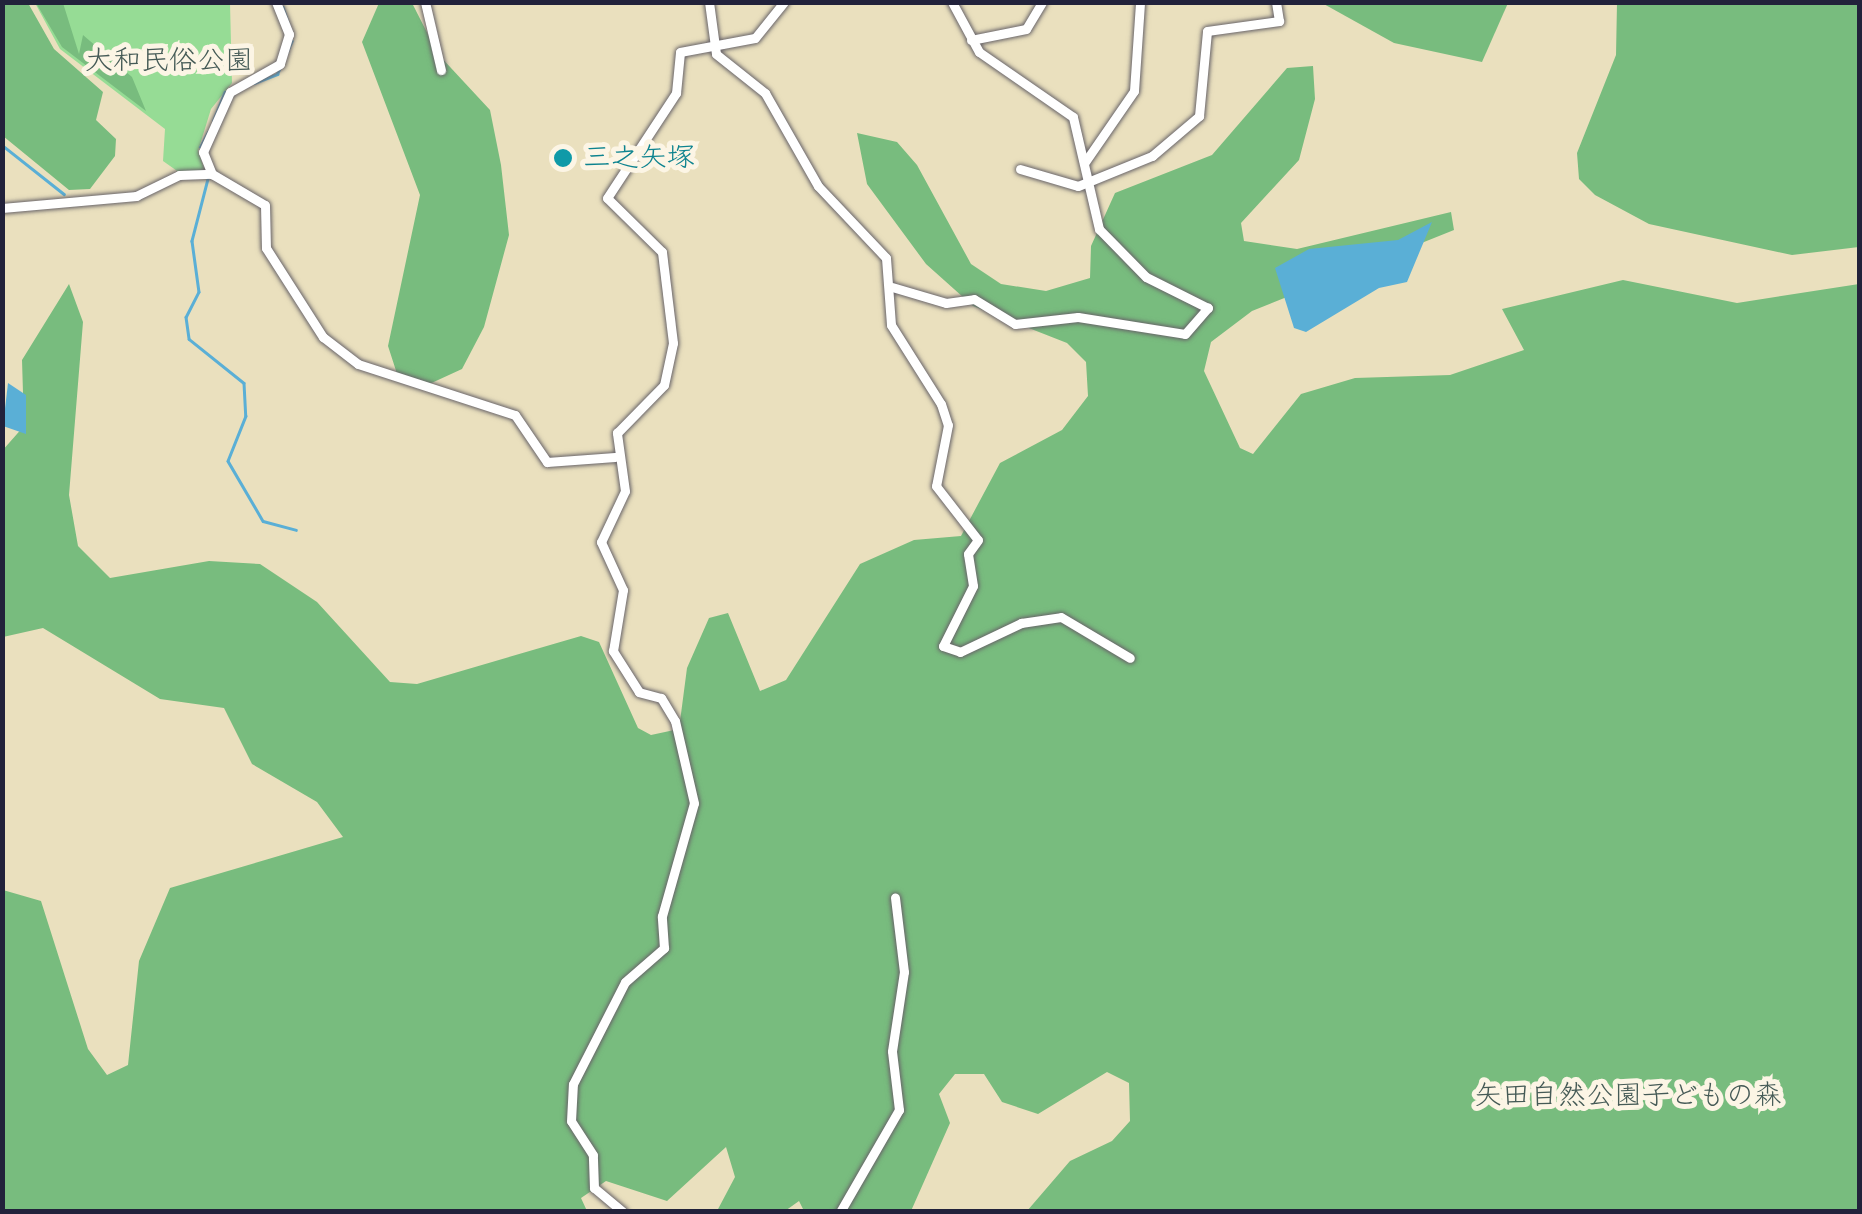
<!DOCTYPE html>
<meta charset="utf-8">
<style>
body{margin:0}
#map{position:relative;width:1862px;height:1214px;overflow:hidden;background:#eae0be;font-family:"Balsamiq Sans","Klee One",sans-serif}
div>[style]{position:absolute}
.green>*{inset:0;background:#96dc95}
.forest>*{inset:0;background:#78bc7e}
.water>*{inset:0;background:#5aafd6}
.stream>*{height:2.5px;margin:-1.25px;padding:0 1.25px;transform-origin:1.25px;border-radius:1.25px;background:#5aafd6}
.roads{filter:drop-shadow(0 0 2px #686469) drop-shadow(0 0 2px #686469)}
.minor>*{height:9px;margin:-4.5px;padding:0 4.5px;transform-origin:4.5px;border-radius:4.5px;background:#fff}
.dots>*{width:28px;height:28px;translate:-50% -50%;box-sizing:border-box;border:5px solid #fcf5e5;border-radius:50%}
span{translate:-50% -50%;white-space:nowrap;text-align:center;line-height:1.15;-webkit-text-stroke:10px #fcf5e5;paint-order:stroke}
.park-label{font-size:28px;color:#455a56}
.culture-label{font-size:28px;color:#0d838f}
.left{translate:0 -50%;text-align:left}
.frame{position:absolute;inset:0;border:5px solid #22223b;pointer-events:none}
</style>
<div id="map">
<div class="green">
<div style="clip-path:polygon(35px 3px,230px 3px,232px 83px,211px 109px,198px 151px,205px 171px,180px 173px,163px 161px,165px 129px,60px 49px)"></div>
</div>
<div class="forest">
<div style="clip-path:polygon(2px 3px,28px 3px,54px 49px,103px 92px,96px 120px,116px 139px,115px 156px,90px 189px,69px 190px,3px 136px)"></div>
<div style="clip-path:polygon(36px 3px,63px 3px,79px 54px,83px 35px,132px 77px,146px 111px,62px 47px)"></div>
<div style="clip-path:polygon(379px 3px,412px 3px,438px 54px,490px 110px,501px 165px,509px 235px,484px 327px,462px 369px,425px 386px,399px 380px,388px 346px,420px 195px,362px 42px)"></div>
<div style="clip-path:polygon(1322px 3px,1508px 3px,1482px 62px,1394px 43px)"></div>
<div style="clip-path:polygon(1617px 3px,1859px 3px,1859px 247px,1792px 255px,1649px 224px,1595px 195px,1579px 179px,1577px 153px,1616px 55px)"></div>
<div style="clip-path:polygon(1313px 66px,1315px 99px,1299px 160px,1241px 223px,1244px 241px,1297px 249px,1451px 212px,1454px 230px,1252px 311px,1211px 342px,1204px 371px,1240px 448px,1253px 454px,1301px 394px,1355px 378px,1450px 375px,1524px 350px,1502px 309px,1623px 280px,1737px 303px,1859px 284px,1859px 1211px,1027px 1211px,1070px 1161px,1112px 1141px,1130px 1121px,1129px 1083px,1107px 1072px,1038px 1114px,1002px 1102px,984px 1074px,955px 1074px,939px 1094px,950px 1123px,911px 1211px,804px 1211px,799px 1201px,785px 1211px,717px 1211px,735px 1177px,726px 1147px,667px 1201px,606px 1181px,581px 1198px,587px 1211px,3px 1211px,3px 890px,41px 901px,88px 1049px,107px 1075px,128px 1065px,139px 961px,170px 888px,343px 837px,317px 802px,252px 764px,224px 708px,160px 699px,43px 628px,3px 637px,2px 451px,24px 426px,22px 360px,69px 284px,83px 322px,69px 495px,78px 546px,110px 578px,209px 561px,260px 564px,317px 602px,390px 682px,417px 684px,581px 636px,599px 642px,638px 728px,651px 735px,679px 729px,687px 668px,709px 618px,728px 613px,760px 691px,786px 680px,860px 564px,914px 540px,961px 536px,1000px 463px,1062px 430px,1088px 396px,1086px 362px,1067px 343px,973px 306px,926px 264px,867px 184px,857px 133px,897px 142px,917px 165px,971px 264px,1001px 284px,1046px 291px,1090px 278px,1091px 246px,1115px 193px,1212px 155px,1287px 68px)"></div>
</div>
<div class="water">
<div style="clip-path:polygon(1432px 222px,1407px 282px,1379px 288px,1306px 332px,1294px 328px,1275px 268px,1309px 249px,1398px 240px)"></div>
<div style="clip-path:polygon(8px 383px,26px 395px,26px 434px,3px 426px)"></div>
</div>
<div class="stream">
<div style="left:121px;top:2px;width:19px"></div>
<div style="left:283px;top:7px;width:22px;rotate:72deg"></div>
<div style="left:254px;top:83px;width:25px;rotate:-21deg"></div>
<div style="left:277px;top:74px;width:36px;rotate:-66deg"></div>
<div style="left:213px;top:121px;width:31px;rotate:-68deg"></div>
<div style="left:2px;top:145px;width:79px;rotate:38.3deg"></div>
<div style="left:200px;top:147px;width:17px;rotate:-62deg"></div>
<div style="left:208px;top:179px;width:64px;rotate:104.5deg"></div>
<div style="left:192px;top:241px;width:51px;rotate:82.2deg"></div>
<div style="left:199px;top:292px;width:28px;rotate:117deg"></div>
<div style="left:186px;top:317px;width:22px;rotate:82deg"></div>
<div style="left:189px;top:339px;width:70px;rotate:38.7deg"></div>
<div style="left:244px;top:383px;width:33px;rotate:87deg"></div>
<div style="left:246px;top:416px;width:48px;rotate:111.8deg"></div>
<div style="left:228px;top:461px;width:69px;rotate:59.7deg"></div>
<div style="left:263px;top:521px;width:34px;rotate:15deg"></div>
</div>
<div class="roads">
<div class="minor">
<div style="left:276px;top:2px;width:35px;rotate:68deg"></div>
<div style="left:289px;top:34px;width:31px;rotate:107deg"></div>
<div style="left:280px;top:64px;width:57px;rotate:150.8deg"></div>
<div style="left:230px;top:92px;width:66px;rotate:114.2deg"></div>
<div style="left:203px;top:152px;width:24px;rotate:68deg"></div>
<div style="left:212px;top:174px;width:61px;rotate:30.3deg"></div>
<div style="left:265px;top:205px;width:43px;rotate:88.7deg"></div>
<div style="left:266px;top:248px;width:106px;rotate:57.4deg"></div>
<div style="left:323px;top:337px;width:44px;rotate:37.6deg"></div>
<div style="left:358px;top:364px;width:165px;rotate:18deg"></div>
<div style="left:515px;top:415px;width:57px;rotate:55.8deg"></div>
<div style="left:547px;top:462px;width:68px;rotate:-4.2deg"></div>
<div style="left:425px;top:2px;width:70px;rotate:76.8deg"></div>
<div style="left:709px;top:2px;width:52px;rotate:82.3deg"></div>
<div style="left:716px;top:54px;width:63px;rotate:38.5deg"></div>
<div style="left:765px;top:93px;width:107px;rotate:60.3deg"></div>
<div style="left:818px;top:186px;width:99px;rotate:46.6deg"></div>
<div style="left:886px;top:258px;width:67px;rotate:85.7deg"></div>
<div style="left:891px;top:325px;width:93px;rotate:57.7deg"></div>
<div style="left:941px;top:404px;width:22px;rotate:72deg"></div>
<div style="left:948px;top:425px;width:62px;rotate:101.1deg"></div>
<div style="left:936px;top:486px;width:68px;rotate:52.1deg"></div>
<div style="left:978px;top:540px;width:17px;rotate:126deg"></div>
<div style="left:968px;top:554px;width:32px;rotate:81deg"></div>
<div style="left:973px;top:586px;width:67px;rotate:116.6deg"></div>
<div style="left:943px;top:646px;width:18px;rotate:19deg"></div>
<div style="left:960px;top:652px;width:68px;rotate:-25.4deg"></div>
<div style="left:1021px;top:623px;width:40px;rotate:-8.5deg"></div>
<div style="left:1061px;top:617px;width:80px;rotate:30.7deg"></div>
<div style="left:971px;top:40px;width:56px;rotate:-11.3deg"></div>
<div style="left:1026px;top:29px;width:31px;rotate:-59deg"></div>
<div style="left:1085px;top:162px;width:86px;rotate:-55.4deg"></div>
<div style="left:1134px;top:91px;width:89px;rotate:-86.1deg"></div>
<div style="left:1020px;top:169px;width:60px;rotate:16.3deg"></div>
<div style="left:1078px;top:186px;width:80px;rotate:-22.1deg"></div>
<div style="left:1152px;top:156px;width:62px;rotate:-40.4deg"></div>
<div style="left:1199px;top:116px;width:85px;rotate:-84.6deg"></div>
<div style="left:1207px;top:31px;width:73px;rotate:-7.9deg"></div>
<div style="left:1279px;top:21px;width:19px;rotate:-99deg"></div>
<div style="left:2px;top:208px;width:135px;rotate:-5.1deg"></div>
<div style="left:136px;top:196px;width:48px;rotate:-26deg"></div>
<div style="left:179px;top:175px;width:33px;rotate:-2deg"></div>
<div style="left:892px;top:287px;width:56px;rotate:16.5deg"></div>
<div style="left:946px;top:303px;width:28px;rotate:-8deg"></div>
<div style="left:974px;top:299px;width:48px;rotate:31.4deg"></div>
<div style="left:1015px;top:324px;width:63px;rotate:-6.3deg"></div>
<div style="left:1078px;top:317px;width:108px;rotate:9deg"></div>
<div style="left:1185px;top:334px;width:35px;rotate:-49deg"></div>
<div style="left:1208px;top:308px;width:69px;rotate:-153.4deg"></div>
<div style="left:1146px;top:277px;width:67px;rotate:-134.4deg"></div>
<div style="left:1099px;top:229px;width:115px;rotate:-103.1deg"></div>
<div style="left:1073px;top:117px;width:114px;rotate:-145.3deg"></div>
<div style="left:979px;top:52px;width:57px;rotate:-118.4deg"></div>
<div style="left:623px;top:1212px;width:38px;rotate:-140deg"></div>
<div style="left:594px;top:1188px;width:33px;rotate:-92deg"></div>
<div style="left:593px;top:1155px;width:40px;rotate:-122.9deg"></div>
<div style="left:571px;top:1121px;width:37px;rotate:-87deg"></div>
<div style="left:573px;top:1084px;width:114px;rotate:-63deg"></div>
<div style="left:625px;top:982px;width:52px;rotate:-41.1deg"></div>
<div style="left:664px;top:948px;width:32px;rotate:-94deg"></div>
<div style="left:662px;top:916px;width:117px;rotate:-74.2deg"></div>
<div style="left:694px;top:803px;width:84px;rotate:-103deg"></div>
<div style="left:675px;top:721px;width:27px;rotate:-121deg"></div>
<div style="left:661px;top:698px;width:23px;rotate:-165deg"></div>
<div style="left:639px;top:692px;width:49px;rotate:-122.4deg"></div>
<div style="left:613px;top:651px;width:62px;rotate:-80.7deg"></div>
<div style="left:623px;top:590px;width:53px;rotate:-114.6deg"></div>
<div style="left:601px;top:542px;width:56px;rotate:-64.8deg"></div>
<div style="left:625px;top:491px;width:59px;rotate:-97.9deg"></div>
<div style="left:617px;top:433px;width:67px;rotate:-45.6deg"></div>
<div style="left:664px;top:385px;width:43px;rotate:-77.9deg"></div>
<div style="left:673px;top:343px;width:92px;rotate:-96.9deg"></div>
<div style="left:662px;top:252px;width:77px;rotate:-135.5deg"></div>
<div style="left:607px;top:198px;width:126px;rotate:-56.7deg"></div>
<div style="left:676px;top:93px;width:41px;rotate:-84.4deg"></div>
<div style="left:680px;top:52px;width:76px;rotate:-10.6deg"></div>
<div style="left:755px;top:38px;width:46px;rotate:-51.1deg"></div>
<div style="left:840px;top:1212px;width:118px;rotate:-60deg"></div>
<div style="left:899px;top:1110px;width:59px;rotate:-96.8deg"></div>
<div style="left:892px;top:1051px;width:80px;rotate:-81.4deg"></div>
<div style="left:904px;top:972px;width:75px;rotate:-96.9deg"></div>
</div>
</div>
<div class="dots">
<div style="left:563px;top:158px;background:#0f9aa8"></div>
</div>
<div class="park-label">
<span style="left:169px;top:61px">大和民俗公園</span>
<span style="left:1628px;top:1096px">矢田自然公園子どもの森</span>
</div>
<div class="culture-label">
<span class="left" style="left:583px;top:158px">三之矢塚</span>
</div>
<div class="frame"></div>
</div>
